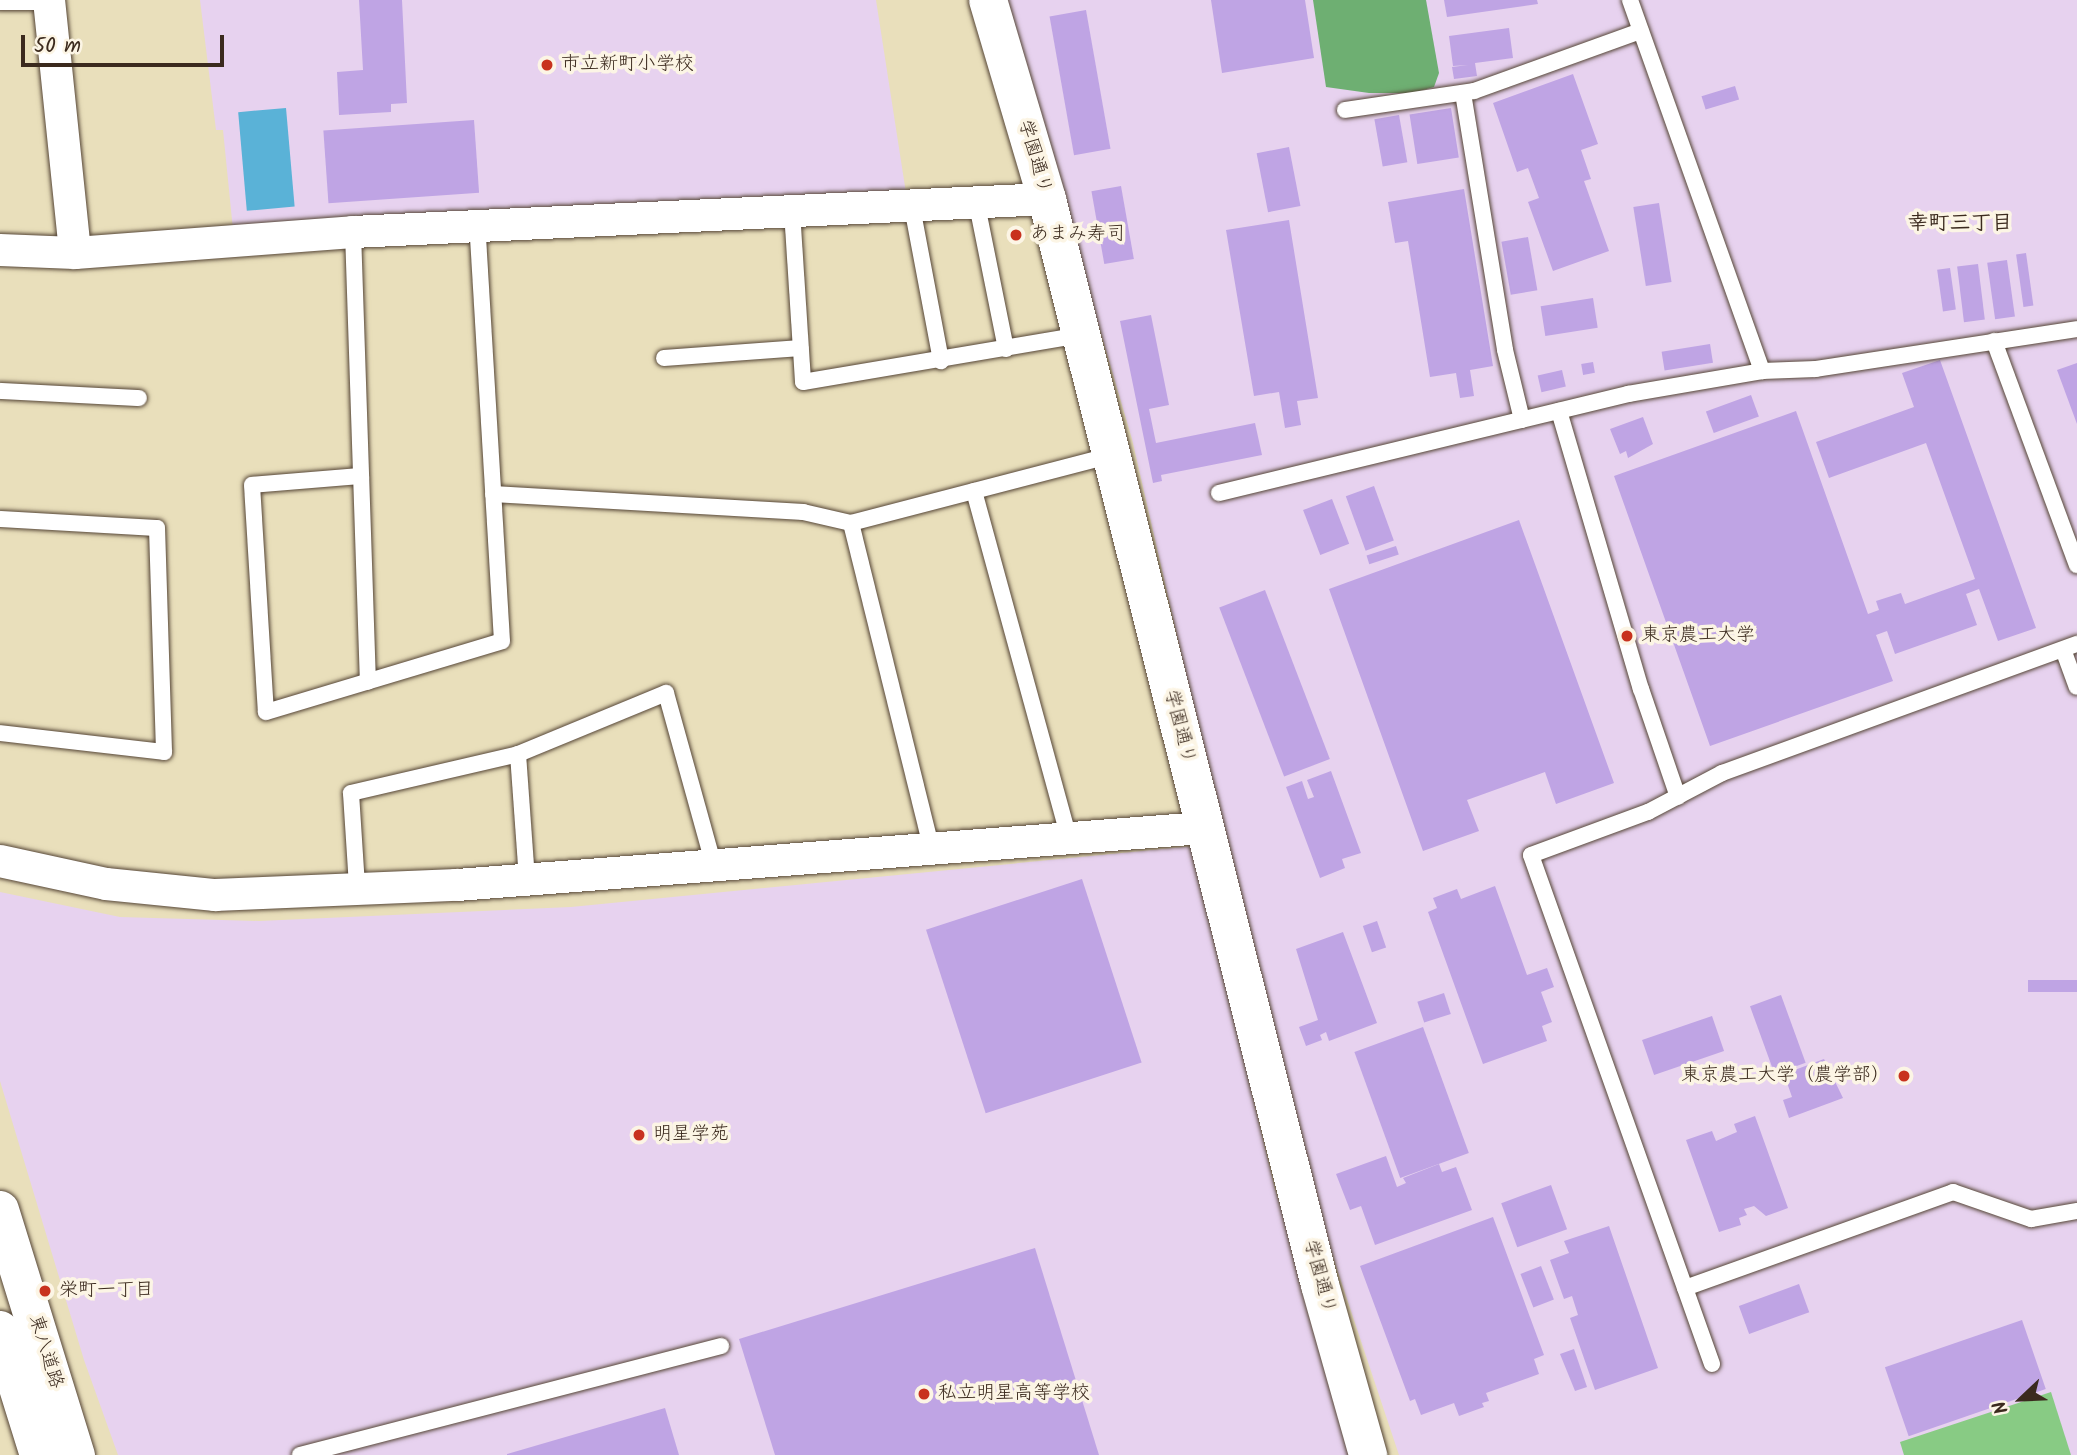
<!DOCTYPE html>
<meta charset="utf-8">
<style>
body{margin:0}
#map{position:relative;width:2077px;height:1455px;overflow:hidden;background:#e9dfbb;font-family:Kalam,"Klee One",sans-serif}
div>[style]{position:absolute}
.built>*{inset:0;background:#e7d2ef}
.green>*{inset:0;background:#88cb84}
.forest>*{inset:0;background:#6eaf72}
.water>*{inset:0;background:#5ab2d7;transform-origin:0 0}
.building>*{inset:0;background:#bfa4e4;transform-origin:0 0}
.roads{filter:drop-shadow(0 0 2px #554536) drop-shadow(0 0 2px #554536)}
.service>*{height:16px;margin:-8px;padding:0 8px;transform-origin:8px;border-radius:8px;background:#fff}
.minor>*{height:32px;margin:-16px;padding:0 16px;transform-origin:16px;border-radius:16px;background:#fff}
.tertiary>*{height:38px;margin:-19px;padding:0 19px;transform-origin:19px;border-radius:19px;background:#fff}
.primary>*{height:38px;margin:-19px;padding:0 19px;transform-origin:19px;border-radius:19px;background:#fff}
.dots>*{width:19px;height:19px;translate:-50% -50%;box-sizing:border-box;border:4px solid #fcf5e5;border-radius:50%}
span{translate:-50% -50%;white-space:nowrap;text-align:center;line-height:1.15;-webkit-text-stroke:7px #fcf5e5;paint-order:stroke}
.poi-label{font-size:19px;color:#3b2a1e}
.left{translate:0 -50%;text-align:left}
.right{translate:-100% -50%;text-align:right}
.street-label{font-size:19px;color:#3b2a1e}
.neighbourhood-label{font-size:21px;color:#3b2a1e;font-weight:700}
.north{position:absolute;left:1986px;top:1364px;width:70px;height:70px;-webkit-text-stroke:5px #fcf5e5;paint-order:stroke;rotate:247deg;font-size:19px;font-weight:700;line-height:28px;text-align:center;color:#3b2a1e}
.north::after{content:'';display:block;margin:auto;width:24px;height:32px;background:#3b2a1e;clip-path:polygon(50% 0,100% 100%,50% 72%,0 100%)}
.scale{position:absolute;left:21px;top:35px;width:203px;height:32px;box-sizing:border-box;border:4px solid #3b2a1e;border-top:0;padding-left:9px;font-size:21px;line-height:24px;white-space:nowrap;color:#3b2a1e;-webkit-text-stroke:5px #fcf5e5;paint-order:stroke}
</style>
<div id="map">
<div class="built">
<div style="clip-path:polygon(200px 0,876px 0,906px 193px,233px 230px,223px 130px,216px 130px)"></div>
<div style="clip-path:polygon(1003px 0,2077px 0,2077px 1455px,1399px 1455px,1322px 1224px,1222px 832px,1132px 439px)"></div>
<div style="clip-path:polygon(1193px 846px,1275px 1189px,1362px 1455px,118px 1455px,84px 1360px,0 1081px,0 892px,120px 917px,259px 921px,571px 907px)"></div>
</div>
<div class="green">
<div style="clip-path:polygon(2051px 1392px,2071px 1455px,1904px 1455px,1900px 1442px)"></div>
</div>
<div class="forest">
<div style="clip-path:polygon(1313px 0,1426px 0,1439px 73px,1434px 87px,1412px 93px,1369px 93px,1326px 87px)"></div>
</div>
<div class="water">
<div style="left:286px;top:108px;width:99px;height:48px;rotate:85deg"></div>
</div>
<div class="building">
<div style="clip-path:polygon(359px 0,402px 0,407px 103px,391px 104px,391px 112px,339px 115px,337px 72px,363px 70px)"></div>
<div style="clip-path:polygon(1211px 0,1305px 0,1314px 58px,1222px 73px)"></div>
<div style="clip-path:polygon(1444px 0,1537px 0,1538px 4px,1447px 17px)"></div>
<div style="left:1086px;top:10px;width:141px;height:37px;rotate:80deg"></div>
<div style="clip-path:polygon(1509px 28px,1513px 58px,1475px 63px,1477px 76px,1454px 79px,1452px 67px,1468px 65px,1453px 66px,1449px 36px)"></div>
<div style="clip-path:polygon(1573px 74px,1598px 144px,1581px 150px,1591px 179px,1584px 181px,1609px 251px,1553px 271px,1528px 202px,1539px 198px,1528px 168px,1517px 172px,1493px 103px)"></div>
<div style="left:1735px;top:86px;width:14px;height:35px;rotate:73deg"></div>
<div style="left:1451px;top:108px;width:50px;height:42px;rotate:81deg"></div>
<div style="left:1399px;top:115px;width:48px;height:25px;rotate:80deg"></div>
<div style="left:474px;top:120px;width:73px;height:151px;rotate:86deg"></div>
<div style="left:1289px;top:147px;width:60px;height:33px;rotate:79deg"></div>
<div style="left:1121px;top:186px;width:74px;height:30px;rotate:80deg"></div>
<div style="clip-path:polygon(1464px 189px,1493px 366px,1470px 370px,1474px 396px,1460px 398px,1456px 373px,1430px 377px,1408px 241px,1395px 243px,1388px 202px)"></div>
<div style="left:1659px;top:203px;width:80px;height:26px;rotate:81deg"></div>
<div style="clip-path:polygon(1289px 220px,1318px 398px,1297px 401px,1301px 425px,1285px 428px,1279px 392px,1254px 396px,1226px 230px)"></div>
<div style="left:1528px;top:237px;width:54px;height:27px;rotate:80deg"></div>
<div style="left:2026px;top:253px;width:53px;height:10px;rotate:82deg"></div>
<div style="left:2007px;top:260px;width:57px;height:20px;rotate:82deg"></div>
<div style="left:1978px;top:264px;width:56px;height:21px;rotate:83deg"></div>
<div style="left:1950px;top:268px;width:42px;height:13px;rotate:82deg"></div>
<div style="left:1593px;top:298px;width:30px;height:53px;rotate:81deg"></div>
<div style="clip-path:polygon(1151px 315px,1169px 405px,1149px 409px,1156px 443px,1255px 423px,1262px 455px,1161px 475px,1162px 481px,1153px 483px,1120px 321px)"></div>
<div style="left:1710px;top:344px;width:19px;height:49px;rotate:81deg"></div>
<div style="clip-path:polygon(1940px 360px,2036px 628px,1998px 641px,1979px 589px,1966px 594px,1977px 625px,1895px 654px,1887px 631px,1876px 635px,1893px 681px,1710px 746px,1614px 476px,1796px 411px,1868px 614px,1879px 610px,1876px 601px,1901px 593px,1905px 604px,1975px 579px,1926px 443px,1829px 478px,1816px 442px,1914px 407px,1902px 373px)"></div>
<div style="left:1593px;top:362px;width:11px;height:12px;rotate:80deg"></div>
<div style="clip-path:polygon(2077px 363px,2077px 424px,2057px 370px)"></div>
<div style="left:1562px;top:370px;width:17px;height:25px;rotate:77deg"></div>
<div style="left:1751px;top:395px;width:23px;height:48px;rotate:70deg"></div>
<div style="clip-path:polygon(1643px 417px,1653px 444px,1628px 458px,1626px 451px,1620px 454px,1610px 429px)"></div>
<div style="left:1374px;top:486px;width:58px;height:30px;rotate:70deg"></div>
<div style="left:1332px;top:499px;width:48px;height:31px;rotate:69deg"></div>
<div style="clip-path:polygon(1519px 520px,1614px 783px,1556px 804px,1545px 772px,1467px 800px,1479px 831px,1423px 851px,1329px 589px)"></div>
<div style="left:1396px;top:546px;width:9px;height:31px;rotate:72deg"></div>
<div style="left:1265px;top:590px;width:181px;height:49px;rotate:69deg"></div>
<div style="clip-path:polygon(1331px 771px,1361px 853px,1342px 859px,1345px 868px,1320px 878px,1286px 787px,1302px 781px,1308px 799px,1314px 797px,1307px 780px)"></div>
<div style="left:1082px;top:879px;width:193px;height:164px;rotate:72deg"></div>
<div style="clip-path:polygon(1495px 886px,1527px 975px,1547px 968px,1554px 987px,1541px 992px,1552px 1022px,1542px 1026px,1547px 1041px,1483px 1064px,1428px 912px,1437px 908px,1433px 898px,1457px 889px,1461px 899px)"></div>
<div style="left:1377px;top:921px;width:28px;height:15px;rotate:71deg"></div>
<div style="clip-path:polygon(1343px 932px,1377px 1023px,1329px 1041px,1326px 1032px,1320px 1035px,1322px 1040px,1306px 1046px,1299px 1027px,1318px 1020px,1296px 949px)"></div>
<div style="left:2077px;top:980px;width:12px;height:49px;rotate:90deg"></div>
<div style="left:1444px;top:993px;width:22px;height:28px;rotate:72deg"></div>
<div style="left:1781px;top:995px;width:72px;height:33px;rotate:70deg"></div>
<div style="left:1712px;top:1016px;width:37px;height:74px;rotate:71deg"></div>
<div style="left:1423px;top:1027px;width:134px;height:73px;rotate:70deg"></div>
<div style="clip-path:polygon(1824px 1059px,1843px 1098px,1789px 1118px,1783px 1100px,1792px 1097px,1784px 1074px)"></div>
<div style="clip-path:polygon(1755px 1116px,1788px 1208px,1766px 1216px,1754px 1206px,1744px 1209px,1747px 1215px,1739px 1218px,1741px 1225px,1719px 1232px,1686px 1140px,1712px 1131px,1716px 1141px,1737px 1132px,1734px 1124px)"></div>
<div style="clip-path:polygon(1386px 1156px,1397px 1187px,1406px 1183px,1403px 1178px,1439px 1164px,1442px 1172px,1456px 1167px,1472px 1210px,1375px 1245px,1361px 1206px,1350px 1210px,1336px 1174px)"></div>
<div style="left:1551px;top:1185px;width:47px;height:53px;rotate:70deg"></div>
<div style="clip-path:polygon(1493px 1217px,1544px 1355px,1534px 1359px,1539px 1374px,1486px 1393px,1489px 1401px,1482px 1403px,1484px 1407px,1459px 1416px,1454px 1403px,1421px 1415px,1415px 1399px,1410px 1401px,1360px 1266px)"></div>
<div style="clip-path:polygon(1609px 1226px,1658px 1368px,1595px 1390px,1570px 1318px,1578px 1315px,1572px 1296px,1564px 1299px,1550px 1260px,1569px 1253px,1564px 1241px)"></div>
<div style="clip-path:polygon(1035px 1248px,1099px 1455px,775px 1455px,739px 1339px)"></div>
<div style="left:1541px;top:1266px;width:36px;height:22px;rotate:69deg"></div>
<div style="left:1799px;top:1284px;width:30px;height:64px;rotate:70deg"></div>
<div style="left:2022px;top:1320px;width:73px;height:145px;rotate:71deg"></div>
<div style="clip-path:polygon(1574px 1349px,1587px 1387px,1575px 1391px,1560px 1354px)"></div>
<div style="clip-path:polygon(665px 1408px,679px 1455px,507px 1455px,507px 1454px)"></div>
</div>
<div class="roads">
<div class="service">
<div style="left:1630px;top:0;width:394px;rotate:70.4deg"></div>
<div style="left:0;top:2px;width:49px"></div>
<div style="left:1463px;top:93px;width:260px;rotate:80.7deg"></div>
<div style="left:1505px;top:350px;width:72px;rotate:76.3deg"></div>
<div style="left:1345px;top:110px;width:130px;rotate:-8.4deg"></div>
<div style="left:1474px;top:91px;width:177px;rotate:-19.8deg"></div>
<div style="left:976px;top:200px;width:152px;rotate:78.6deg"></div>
<div style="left:912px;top:207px;width:157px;rotate:79.3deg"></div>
<div style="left:792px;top:211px;width:171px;rotate:86.3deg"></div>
<div style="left:803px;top:382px;width:281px;rotate:-9.6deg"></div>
<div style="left:353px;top:232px;width:450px;rotate:88.1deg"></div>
<div style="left:1994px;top:341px;width:239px;rotate:69.7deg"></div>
<div style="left:664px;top:358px;width:137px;rotate:-4.2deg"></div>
<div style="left:0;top:391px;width:139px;rotate:2.9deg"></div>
<div style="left:1559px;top:411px;width:290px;rotate:73.6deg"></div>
<div style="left:1641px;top:689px;width:114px;rotate:71.1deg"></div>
<div style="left:361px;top:476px;width:109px;rotate:175.3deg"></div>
<div style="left:252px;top:485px;width:227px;rotate:86.5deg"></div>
<div style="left:266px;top:712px;width:246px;rotate:-16.7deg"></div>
<div style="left:502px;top:641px;width:416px;rotate:-93.4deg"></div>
<div style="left:974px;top:491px;width:357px;rotate:74.7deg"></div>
<div style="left:1219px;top:493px;width:421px;rotate:-13.6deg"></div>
<div style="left:1628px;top:394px;width:136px;rotate:-9.7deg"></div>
<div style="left:1762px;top:371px;width:54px;rotate:-2.1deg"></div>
<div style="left:1816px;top:369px;width:264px;rotate:-8.7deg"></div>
<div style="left:493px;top:494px;width:311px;rotate:3.3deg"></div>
<div style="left:803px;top:512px;width:49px;rotate:12.9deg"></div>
<div style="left:851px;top:523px;width:270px;rotate:-14.6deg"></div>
<div style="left:0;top:519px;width:157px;rotate:3.3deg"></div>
<div style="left:157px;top:528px;width:224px;rotate:88.2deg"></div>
<div style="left:164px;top:752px;width:165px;rotate:-173.4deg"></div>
<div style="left:851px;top:523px;width:334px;rotate:76.1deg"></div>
<div style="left:2064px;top:652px;width:37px;rotate:70deg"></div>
<div style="left:518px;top:754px;width:125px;rotate:85.9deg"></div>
<div style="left:357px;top:886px;width:93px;rotate:-93.7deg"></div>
<div style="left:351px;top:793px;width:171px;rotate:-13.1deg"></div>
<div style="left:518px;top:754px;width:160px;rotate:-22.4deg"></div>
<div style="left:666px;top:693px;width:176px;rotate:74.5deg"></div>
<div style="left:1685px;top:1288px;width:285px;rotate:-19.7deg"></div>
<div style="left:1953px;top:1192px;width:83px;rotate:19.1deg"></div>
<div style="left:2031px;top:1219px;width:47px;rotate:-9.9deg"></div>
<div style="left:1712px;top:1364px;width:540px;rotate:-109.58deg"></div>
<div style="left:1531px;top:855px;width:125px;rotate:-20.2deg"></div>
<div style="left:1648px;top:812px;width:84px;rotate:-27.8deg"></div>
<div style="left:1722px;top:773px;width:378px;rotate:-20deg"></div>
<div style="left:300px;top:1455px;width:435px;rotate:-14.5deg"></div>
</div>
<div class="minor">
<div style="left:49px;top:0;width:254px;rotate:84.1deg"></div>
<div style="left:0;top:250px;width:75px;rotate:2.3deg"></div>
<div style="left:75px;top:253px;width:279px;rotate:-4.3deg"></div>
<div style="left:353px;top:232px;width:695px;rotate:-2.72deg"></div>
<div style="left:0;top:861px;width:108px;rotate:12.2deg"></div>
<div style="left:106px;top:884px;width:110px;rotate:5.8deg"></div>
<div style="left:215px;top:895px;width:242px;rotate:-2.4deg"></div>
<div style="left:457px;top:885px;width:748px;rotate:-4.37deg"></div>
</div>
<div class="tertiary">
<div style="left:988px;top:0;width:208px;rotate:73.5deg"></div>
<div style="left:1047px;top:199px;width:1120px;rotate:75.89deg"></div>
<div style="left:1320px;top:1285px;width:177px;rotate:74.2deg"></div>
</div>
<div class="primary">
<div style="left:0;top:1210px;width:257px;rotate:72.8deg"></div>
<div style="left:0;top:1330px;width:131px;rotate:72.7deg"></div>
</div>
</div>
<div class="dots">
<div style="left:547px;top:65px;background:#c8321e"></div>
<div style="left:1016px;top:235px;background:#c8321e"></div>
<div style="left:1627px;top:636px;background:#c8321e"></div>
<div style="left:1904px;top:1076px;background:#c8321e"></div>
<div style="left:639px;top:1135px;background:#c8321e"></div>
<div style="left:45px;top:1291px;background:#c8321e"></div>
<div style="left:924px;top:1394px;background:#c8321e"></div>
</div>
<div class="poi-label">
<span class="left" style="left:561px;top:65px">市立新町小学校</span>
<span class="left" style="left:1030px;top:235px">あまみ寿司</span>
<span class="left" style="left:1641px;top:636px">東京農工大学</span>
<span class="right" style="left:1890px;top:1076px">東京農工大学（農学部）</span>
<span class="left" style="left:653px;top:1135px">明星学苑</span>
<span class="left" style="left:59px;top:1291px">栄町一丁目</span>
<span class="left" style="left:938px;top:1394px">私立明星高等学校</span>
</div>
<div class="street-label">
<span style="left:1034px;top:157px;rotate:74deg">学園通り</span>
<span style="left:1179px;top:727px;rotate:76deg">学園通り</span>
<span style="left:1319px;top:1277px;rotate:75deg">学園通り</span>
<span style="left:45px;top:1352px;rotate:73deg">東八道路</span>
</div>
<div class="neighbourhood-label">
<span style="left:1960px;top:224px">幸町三丁目</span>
</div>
<div class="north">N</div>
<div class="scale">50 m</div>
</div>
